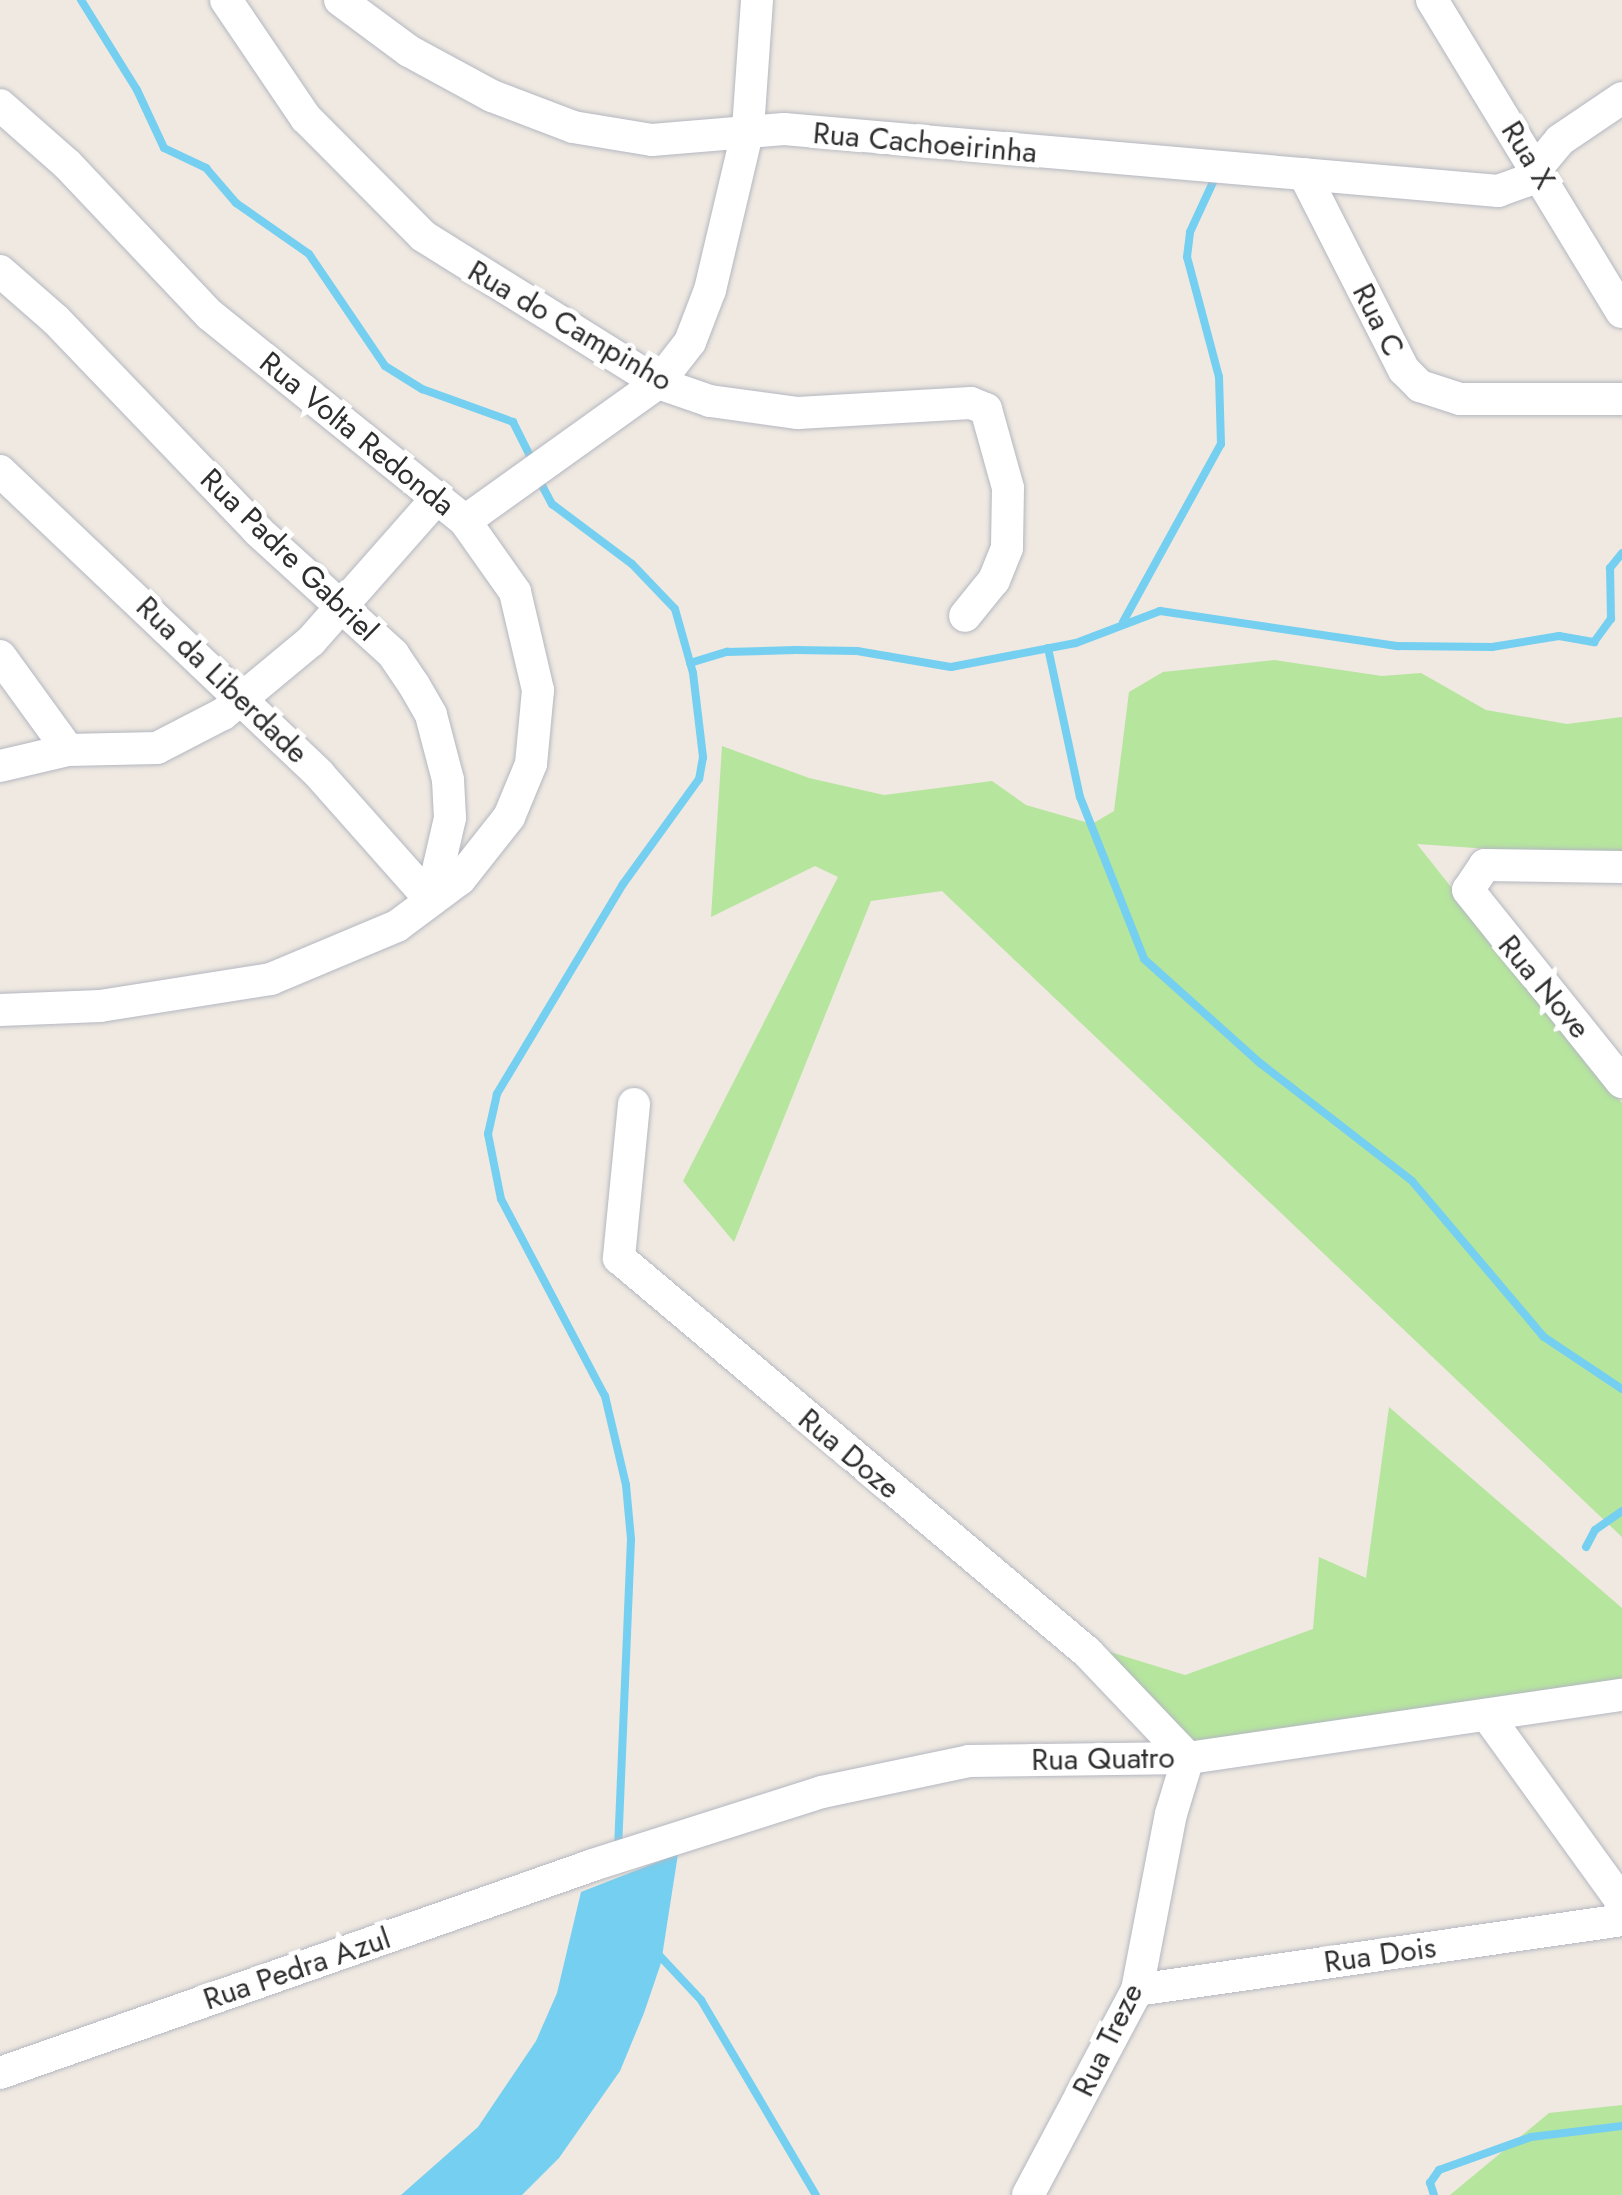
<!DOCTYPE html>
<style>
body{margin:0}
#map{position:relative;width:1622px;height:2195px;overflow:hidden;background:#efe9e1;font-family:Jost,sans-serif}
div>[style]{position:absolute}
.green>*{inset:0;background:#b6e59e}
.water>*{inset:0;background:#75cff0}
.stream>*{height:8px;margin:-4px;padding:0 4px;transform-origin:4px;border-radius:4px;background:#75cff0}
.roads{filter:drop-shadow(0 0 2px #b4b7c1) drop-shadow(0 0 2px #b4b7c1)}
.minor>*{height:32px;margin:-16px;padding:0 16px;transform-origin:16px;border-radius:16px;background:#fff}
span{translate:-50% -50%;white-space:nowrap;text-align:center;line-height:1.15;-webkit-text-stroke:10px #fff;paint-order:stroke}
.street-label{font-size:30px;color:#2e2e2e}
</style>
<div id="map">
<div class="green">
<div style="clip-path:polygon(1274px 660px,1382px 676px,1421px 673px,1486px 710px,1567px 724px,1622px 717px,1622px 858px,1417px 844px,1622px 1103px,1622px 1537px,942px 891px,871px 901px,734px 1242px,683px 1181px,838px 877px,815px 866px,711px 917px,722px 746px,809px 778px,884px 795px,992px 781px,1026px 805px,1092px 824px,1114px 811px,1129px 692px,1163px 672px)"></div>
<div style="clip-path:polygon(1389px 1407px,1622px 1608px,1622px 1688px,1197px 1743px,1094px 1647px,1185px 1675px,1313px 1629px,1319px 1557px,1366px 1578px)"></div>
<div style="clip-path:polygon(1622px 2105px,1622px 2195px,1450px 2195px,1549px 2113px)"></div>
</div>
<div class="water">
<div style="clip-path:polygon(678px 1854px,661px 1963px,644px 2013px,620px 2071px,559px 2158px,522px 2195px,401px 2195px,478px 2127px,536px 2041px,557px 1993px,581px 1892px)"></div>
</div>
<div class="stream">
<div style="left:81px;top:0;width:106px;rotate:58.1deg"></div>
<div style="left:137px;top:90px;width:64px;rotate:65deg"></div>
<div style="left:164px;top:148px;width:47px;rotate:25.5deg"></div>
<div style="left:206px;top:168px;width:46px;rotate:49.4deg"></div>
<div style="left:236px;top:203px;width:89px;rotate:34.9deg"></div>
<div style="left:309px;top:254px;width:135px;rotate:55.8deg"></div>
<div style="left:385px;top:366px;width:44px;rotate:31.9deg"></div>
<div style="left:422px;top:389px;width:97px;rotate:19.9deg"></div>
<div style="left:513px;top:422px;width:42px;rotate:63.4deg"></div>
<div style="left:538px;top:478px;width:30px;rotate:62deg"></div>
<div style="left:552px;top:504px;width:100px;rotate:36.9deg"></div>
<div style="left:632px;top:564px;width:62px;rotate:46.3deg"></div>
<div style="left:675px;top:609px;width:66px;rotate:74.3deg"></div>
<div style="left:693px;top:673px;width:85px;rotate:83.2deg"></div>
<div style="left:703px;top:757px;width:22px;rotate:100deg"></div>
<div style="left:699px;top:779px;width:130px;rotate:125.9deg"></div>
<div style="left:623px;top:884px;width:245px;rotate:121deg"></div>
<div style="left:497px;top:1094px;width:41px;rotate:102.7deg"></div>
<div style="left:488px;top:1134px;width:66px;rotate:78.7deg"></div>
<div style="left:501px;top:1199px;width:223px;rotate:62.2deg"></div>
<div style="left:605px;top:1396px;width:91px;rotate:76.7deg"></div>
<div style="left:626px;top:1485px;width:54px;rotate:84.7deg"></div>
<div style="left:631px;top:1539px;width:307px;rotate:92.4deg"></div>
<div style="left:1123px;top:622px;width:203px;rotate:-61.2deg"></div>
<div style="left:1221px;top:444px;width:67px;rotate:-91.7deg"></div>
<div style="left:1219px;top:377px;width:124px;rotate:-104.9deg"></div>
<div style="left:1187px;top:257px;width:25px;rotate:-83deg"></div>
<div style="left:1190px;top:232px;width:60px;rotate:-65.2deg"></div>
<div style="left:1048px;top:648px;width:152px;rotate:77.9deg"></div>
<div style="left:1080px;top:797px;width:174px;rotate:68.4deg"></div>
<div style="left:1144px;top:959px;width:156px;rotate:41.9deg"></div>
<div style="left:1260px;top:1063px;width:192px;rotate:37.8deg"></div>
<div style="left:1412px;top:1181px;width:204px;rotate:49.8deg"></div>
<div style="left:1544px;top:1337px;width:94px;rotate:33.7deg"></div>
<div style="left:690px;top:663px;width:39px;rotate:-17deg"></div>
<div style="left:727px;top:652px;width:69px;rotate:-1.7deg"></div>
<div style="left:796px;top:650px;width:61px;rotate:0.9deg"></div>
<div style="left:857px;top:651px;width:95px;rotate:9.7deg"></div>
<div style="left:951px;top:667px;width:127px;rotate:-10.9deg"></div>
<div style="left:1076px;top:643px;width:90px;rotate:-20.9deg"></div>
<div style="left:1160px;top:611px;width:241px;rotate:8.4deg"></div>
<div style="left:1398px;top:646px;width:94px;rotate:0.6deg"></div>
<div style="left:1492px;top:647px;width:68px;rotate:-9.3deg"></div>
<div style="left:1559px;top:636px;width:36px;rotate:10deg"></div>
<div style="left:1594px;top:642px;width:29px;rotate:-54deg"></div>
<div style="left:1611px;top:619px;width:51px;rotate:-91.1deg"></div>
<div style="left:1610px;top:568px;width:19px;rotate:-51deg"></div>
<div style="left:1586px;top:1547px;width:19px;rotate:-62deg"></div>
<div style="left:1595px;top:1530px;width:33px;rotate:-35deg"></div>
<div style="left:658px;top:1954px;width:63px;rotate:46.9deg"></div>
<div style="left:701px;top:2000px;width:226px;rotate:59.5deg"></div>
<div style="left:1434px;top:2195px;width:13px;rotate:-108deg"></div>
<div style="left:1430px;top:2183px;width:16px;rotate:-55deg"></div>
<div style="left:1439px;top:2170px;width:98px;rotate:-19.7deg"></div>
<div style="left:1531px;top:2137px;width:92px;rotate:-6.9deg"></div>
</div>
<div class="roads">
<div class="minor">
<div style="left:226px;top:0;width:143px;rotate:55.9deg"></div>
<div style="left:306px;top:118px;width:166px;rotate:45.2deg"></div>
<div style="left:423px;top:236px;width:277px;rotate:32deg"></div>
<div style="left:658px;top:383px;width:55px;rotate:19.1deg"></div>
<div style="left:710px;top:401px;width:89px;rotate:7.8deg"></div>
<div style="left:798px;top:413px;width:173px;rotate:-3.3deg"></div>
<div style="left:971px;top:403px;width:16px;rotate:22deg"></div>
<div style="left:986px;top:409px;width:82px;rotate:74.4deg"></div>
<div style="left:1008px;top:488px;width:60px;rotate:91deg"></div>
<div style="left:1007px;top:548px;width:35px;rotate:112deg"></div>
<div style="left:994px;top:580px;width:46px;rotate:128.9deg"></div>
<div style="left:340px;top:0;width:86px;rotate:36.5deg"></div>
<div style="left:409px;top:51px;width:94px;rotate:28.5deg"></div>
<div style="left:492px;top:96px;width:87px;rotate:20.9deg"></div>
<div style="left:573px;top:127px;width:80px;rotate:9.3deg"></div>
<div style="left:652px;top:140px;width:132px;rotate:-4.8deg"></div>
<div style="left:784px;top:129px;width:717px;rotate:4.96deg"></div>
<div style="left:1498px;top:191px;width:30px;rotate:-20deg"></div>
<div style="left:1526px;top:181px;width:53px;rotate:-50.3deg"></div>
<div style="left:1560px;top:140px;width:75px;rotate:-34.1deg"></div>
<div style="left:1432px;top:0;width:365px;rotate:58.7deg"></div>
<div style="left:0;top:105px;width:89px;rotate:41.4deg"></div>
<div style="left:67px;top:164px;width:208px;rotate:46.6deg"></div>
<div style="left:210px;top:315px;width:328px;rotate:38.9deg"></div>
<div style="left:465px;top:521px;width:87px;rotate:54.8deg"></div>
<div style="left:515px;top:592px;width:101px;rotate:76.8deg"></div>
<div style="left:538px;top:690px;width:74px;rotate:95.4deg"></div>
<div style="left:531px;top:764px;width:57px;rotate:112.5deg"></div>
<div style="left:509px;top:817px;width:79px;rotate:128.3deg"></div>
<div style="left:460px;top:879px;width:79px;rotate:143.3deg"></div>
<div style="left:397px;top:926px;width:137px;rotate:157.2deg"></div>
<div style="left:271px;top:979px;width:173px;rotate:171deg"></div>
<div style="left:100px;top:1006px;width:100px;rotate:177.7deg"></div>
<div style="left:1304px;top:174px;width:220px;rotate:63deg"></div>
<div style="left:1404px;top:370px;width:23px;rotate:45deg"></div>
<div style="left:1420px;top:386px;width:42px;rotate:18deg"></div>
<div style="left:1460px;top:399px;width:162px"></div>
<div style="left:0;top:271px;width:74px;rotate:41.2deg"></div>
<div style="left:56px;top:320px;width:292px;rotate:46.2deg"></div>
<div style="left:258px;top:531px;width:183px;rotate:42.3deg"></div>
<div style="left:393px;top:654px;width:37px;rotate:56deg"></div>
<div style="left:414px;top:685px;width:34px;rotate:60deg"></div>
<div style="left:431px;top:715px;width:67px;rotate:75.3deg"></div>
<div style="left:448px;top:780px;width:38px;rotate:87deg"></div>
<div style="left:450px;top:818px;width:84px;rotate:103deg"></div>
<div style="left:0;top:471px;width:440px;rotate:43.5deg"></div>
<div style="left:319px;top:774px;width:169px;rotate:48.4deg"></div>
<div style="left:465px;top:521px;width:237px;rotate:-35.6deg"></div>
<div style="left:658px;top:383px;width:52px;rotate:-52deg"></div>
<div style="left:690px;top:342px;width:56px;rotate:-69deg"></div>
<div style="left:710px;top:290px;width:165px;rotate:-76.7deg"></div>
<div style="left:748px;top:129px;width:129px;rotate:-86deg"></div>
<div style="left:0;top:656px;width:116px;rotate:54.1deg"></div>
<div style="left:0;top:766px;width:70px;rotate:-13.2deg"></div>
<div style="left:68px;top:750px;width:89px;rotate:-1.3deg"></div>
<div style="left:157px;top:748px;width:74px;rotate:-27.3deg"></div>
<div style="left:223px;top:714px;width:114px;rotate:-39.7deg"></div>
<div style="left:311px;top:641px;width:192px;rotate:-48.6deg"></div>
<div style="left:1622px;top:867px;width:137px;rotate:-179.2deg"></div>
<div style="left:1485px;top:865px;width:30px;rotate:124deg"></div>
<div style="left:1468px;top:890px;width:246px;rotate:51.3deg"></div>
<div style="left:634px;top:1104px;width:155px;rotate:95.6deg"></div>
<div style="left:619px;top:1258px;width:613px;rotate:40.1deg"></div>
<div style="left:1088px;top:1653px;width:145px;rotate:46.4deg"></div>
<div style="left:1487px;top:1715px;width:231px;rotate:54.2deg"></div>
<div style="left:1137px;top:1990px;width:490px;rotate:-8.2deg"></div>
<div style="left:0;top:2073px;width:628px;rotate:-19.33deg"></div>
<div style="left:593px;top:1865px;width:240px;rotate:-17.7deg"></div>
<div style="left:822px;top:1792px;width:150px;rotate:-11.9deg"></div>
<div style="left:969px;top:1761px;width:219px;rotate:-0.8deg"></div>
<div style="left:1188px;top:1758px;width:439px;rotate:-8.3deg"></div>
<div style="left:1028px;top:2195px;width:232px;rotate:-62deg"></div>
<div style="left:1137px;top:1990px;width:179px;rotate:-79.1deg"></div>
<div style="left:1171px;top:1814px;width:59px;rotate:-73.1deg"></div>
</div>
</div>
<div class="street-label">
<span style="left:925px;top:143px;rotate:5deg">Rua Cachoeirinha</span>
<span style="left:1528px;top:155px;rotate:58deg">Rua X</span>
<span style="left:1378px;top:320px;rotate:63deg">Rua C</span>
<span style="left:570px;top:326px;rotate:30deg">Rua do Campinho</span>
<span style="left:357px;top:434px;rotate:39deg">Rua Volta Redonda</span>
<span style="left:289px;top:555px;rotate:44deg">Rua Padre Gabriel</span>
<span style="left:222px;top:680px;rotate:44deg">Rua da Liberdade</span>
<span style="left:1544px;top:987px;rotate:50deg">Rua Nove</span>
<span style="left:849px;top:1454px;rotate:40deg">Rua Doze</span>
<span style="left:1103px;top:1759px;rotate:-1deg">Rua Quatro</span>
<span style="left:1380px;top:1955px;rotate:-8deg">Rua Dois</span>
<span style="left:297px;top:1969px;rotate:-19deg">Rua Pedra Azul</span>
<span style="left:1108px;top:2040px;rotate:-64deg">Rua Treze</span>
</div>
</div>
